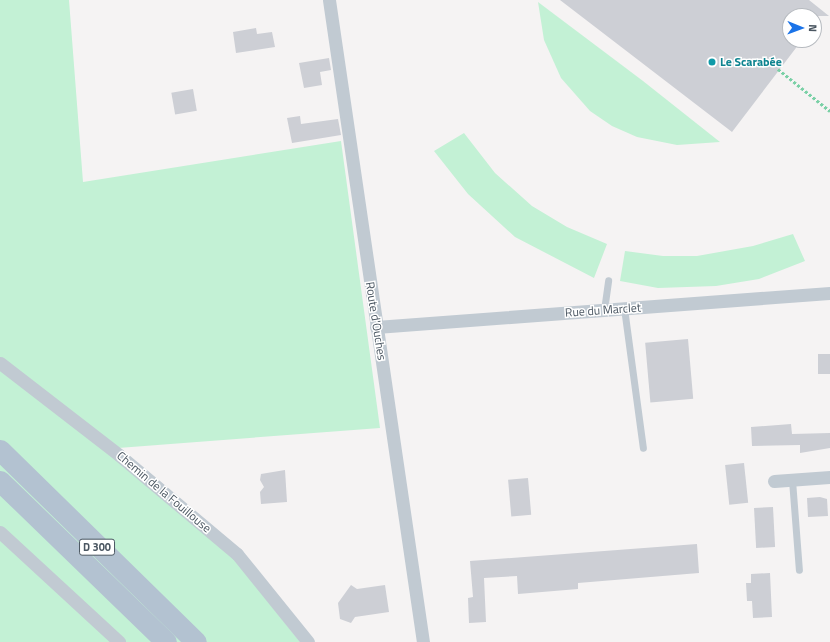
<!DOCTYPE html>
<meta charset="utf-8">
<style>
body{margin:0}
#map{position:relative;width:830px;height:642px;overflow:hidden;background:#f5f3f3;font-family:"Titillium Web",sans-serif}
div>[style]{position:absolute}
.green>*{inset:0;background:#c3f1d5}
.building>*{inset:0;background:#cdcfd5;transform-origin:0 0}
.path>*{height:2.5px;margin-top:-1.25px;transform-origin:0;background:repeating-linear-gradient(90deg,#7ad0a6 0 3px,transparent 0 5px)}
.lane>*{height:7px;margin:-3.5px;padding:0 3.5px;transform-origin:3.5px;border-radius:3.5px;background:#c1cad2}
.street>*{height:13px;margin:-6.5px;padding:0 6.5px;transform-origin:6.5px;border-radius:6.5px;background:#c1cad2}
.primary>*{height:21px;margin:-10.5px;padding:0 10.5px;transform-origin:10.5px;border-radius:10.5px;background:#b3c2d1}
.dots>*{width:11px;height:11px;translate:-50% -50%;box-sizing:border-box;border:2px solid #fff;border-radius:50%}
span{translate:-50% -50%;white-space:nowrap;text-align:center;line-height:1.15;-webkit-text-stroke:3px #fff;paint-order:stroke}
.shield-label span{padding:1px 3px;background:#fff;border:1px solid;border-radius:3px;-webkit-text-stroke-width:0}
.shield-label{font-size:11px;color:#4a5661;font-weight:700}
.culture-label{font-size:12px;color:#0d838f;font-weight:700}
.left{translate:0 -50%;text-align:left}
.street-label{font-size:12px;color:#4a5661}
.north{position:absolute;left:782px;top:8px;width:40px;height:40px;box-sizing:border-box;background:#fff;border:1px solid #b7bbc0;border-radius:50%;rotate:91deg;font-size:11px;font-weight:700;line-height:16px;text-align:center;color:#4a5661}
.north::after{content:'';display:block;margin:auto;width:14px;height:18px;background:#1a73e8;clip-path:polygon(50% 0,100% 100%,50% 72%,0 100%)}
</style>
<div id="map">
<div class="green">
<div style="clip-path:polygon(0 0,69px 0,83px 182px,341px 141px,380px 428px,105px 449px,232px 556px,300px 642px,0 642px)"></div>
<div style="clip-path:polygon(538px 2px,643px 81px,720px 142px,677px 145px,637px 137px,612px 126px,590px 111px,561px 78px,544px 40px)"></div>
<div style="clip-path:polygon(464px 133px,495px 173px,532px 206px,567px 227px,607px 244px,594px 278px,515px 237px,468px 194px,434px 151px)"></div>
<div style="clip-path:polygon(793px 234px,805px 261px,759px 279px,716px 286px,658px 288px,620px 281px,625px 251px,663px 256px,697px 256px,753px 246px)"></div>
</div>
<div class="building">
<div style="clip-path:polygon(560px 0,809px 0,829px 16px,790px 16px,790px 40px,802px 40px,732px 132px)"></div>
<div style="clip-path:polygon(256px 28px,257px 34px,272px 32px,275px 47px,236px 53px,233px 32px)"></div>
<div style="clip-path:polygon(329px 58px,331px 70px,320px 72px,322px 85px,304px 88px,299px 63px)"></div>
<div style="left:193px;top:89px;width:22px;height:22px;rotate:80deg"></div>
<div style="clip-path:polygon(300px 116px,301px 124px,338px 119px,341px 135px,292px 143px,287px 118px)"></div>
<div style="left:688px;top:339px;width:60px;height:43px;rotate:85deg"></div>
<div style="left:818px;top:354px;width:12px;height:20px"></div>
<div style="clip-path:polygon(791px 424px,792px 434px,830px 433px,830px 448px,800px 453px,800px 445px,752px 446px,751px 427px)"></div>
<div style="left:744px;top:463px;width:40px;height:19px;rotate:84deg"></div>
<div style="clip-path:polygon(285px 470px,287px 502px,261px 504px,260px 492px,264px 487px,260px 480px,261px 474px)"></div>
<div style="left:528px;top:478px;width:37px;height:20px;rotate:85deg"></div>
<div style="clip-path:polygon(820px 497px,827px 499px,828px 516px,808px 517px,807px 498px)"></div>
<div style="left:773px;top:507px;width:40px;height:19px;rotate:87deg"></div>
<div style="clip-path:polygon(697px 544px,699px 573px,578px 583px,578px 589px,518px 594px,517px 576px,484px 578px,486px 622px,469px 623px,468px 598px,473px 597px,470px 561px)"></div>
<div style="clip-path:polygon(770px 573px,772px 617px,753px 618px,752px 601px,747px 601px,746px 583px,751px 583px,751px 574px)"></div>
<div style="clip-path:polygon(351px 585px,357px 589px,385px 585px,389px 612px,355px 617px,351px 623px,340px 619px,338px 603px)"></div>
</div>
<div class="path">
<div style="left:778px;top:69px;width:67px;rotate:38.9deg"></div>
</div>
<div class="lane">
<div style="left:624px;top:308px;width:141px;rotate:82.3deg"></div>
<div style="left:604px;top:310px;width:30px;rotate:-82deg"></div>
<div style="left:792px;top:480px;width:90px;rotate:85.6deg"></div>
</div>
<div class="street">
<div style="left:329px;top:0;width:649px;rotate:81.67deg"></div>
<div style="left:376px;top:327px;width:455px;rotate:-4.3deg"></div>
<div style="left:0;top:363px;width:150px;rotate:37.7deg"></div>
<div style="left:119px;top:455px;width:154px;rotate:40deg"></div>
<div style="left:237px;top:554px;width:113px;rotate:51.1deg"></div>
<div style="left:774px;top:481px;width:56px;rotate:-4.1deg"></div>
<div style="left:0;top:532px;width:162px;rotate:42.7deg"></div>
</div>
<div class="primary">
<div style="left:0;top:450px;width:274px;rotate:44.4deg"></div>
<div style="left:0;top:481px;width:231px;rotate:44.1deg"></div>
</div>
<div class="dots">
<div style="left:712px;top:62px;background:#0f9aa8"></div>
</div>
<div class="shield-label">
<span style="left:97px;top:547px">D 300</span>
</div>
<div class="culture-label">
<span class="left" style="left:720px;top:62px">Le Scarabée</span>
</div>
<div class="street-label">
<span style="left:603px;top:310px;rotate:-4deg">Rue du Marclet</span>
<span style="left:376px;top:321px;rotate:81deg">Route d'Ouches</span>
<span style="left:164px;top:492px;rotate:40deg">Chemin de la Fouillouse</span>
</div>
<div class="north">N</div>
</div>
